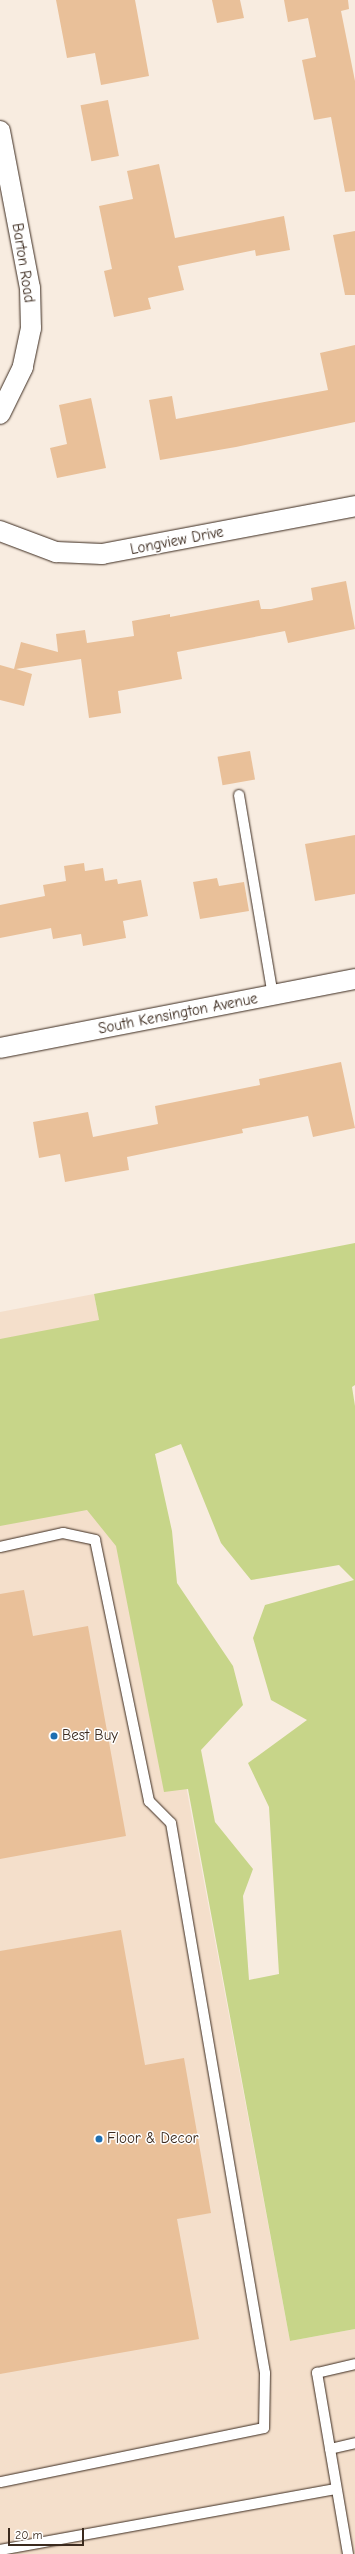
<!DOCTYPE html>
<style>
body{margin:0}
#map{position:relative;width:355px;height:2554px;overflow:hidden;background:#f8ece0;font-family:"Comic Neue",sans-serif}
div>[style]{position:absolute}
.built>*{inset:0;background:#f4dfcb}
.green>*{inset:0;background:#c7d589}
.building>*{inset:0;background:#e9c099;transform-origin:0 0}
.roads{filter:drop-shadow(0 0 1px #3b2a1e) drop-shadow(0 0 1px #3b2a1e)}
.lane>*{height:10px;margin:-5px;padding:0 5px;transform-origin:5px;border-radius:5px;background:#fff}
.street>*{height:20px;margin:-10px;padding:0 10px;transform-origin:10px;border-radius:10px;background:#fff}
.dots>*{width:11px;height:11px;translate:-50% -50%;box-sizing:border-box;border:2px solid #fff;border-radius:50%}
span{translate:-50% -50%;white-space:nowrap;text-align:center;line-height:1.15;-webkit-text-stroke:3px #fff;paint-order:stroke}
.street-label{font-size:15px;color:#3b2a1e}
.poi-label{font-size:15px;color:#3b2a1e}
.left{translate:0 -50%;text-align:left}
.scale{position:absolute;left:8px;top:2528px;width:76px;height:18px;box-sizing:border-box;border:2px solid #3b2a1e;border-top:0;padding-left:5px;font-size:12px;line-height:14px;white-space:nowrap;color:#3b2a1e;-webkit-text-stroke:3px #fff;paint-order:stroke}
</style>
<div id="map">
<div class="built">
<div style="clip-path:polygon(94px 1294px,290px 2341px,355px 2329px,355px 2554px,0 2554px,0 1312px)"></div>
</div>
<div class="green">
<div style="clip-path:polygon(evenodd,355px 1243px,355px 1385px,352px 1387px,355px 1406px,355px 2329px,290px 2341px,188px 1789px,164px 1792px,116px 1546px,87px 1510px,0 1526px,0 1339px,99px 1320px,94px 1294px,355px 1243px,181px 1444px,221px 1543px,251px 1580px,339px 1565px,354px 1580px,265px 1605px,253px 1638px,271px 1700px,307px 1720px,248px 1763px,269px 1807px,279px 1974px,249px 1980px,243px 1896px,253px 1869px,215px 1822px,201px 1750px,243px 1705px,233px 1666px,177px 1583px,172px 1531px,155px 1454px,181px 1444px)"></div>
</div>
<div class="building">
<div style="clip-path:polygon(56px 0,135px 0,149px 76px,101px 85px,95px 53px,67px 58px)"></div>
<div style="clip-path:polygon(212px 0,240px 0,244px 18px,217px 23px)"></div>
<div style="clip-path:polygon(284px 0,348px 0,349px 9px,341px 11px,355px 81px,355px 191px,345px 192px,331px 117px,314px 120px,302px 60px,316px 57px,308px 18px,288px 22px)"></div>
<div style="left:108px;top:100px;width:57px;height:28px;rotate:79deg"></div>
<div style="clip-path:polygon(159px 164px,175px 238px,284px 216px,290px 250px,256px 256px,255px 250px,178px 266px,184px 290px,148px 298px,151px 309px,114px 317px,104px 271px,112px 269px,99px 206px,133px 199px,127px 171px)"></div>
<div style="clip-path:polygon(355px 231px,355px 295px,345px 295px,333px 235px)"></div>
<div style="clip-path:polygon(355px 345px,355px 422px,236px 447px,160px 460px,149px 400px,172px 396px,176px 419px,328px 390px,320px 353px)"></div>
<div style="clip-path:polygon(91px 398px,106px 468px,57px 478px,50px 448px,67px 444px,59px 405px)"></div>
<div style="clip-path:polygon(346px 581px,355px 629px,288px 643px,285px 631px,177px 652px,182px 679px,118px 691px,121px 713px,89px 718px,81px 659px,16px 669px,32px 674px,24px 706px,0 700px,0 665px,14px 669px,21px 642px,58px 652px,56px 634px,85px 630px,87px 643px,134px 636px,132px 621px,170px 614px,170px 617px,259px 600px,261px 609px,271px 609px,313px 600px,311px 588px)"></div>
<div style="left:250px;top:751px;width:29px;height:33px;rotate:80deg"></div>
<div style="clip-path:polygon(355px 835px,355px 894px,315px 901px,305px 844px)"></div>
<div style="clip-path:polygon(84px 863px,85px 871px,103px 868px,105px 881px,117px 879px,118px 884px,141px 880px,148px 916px,123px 921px,126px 938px,83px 946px,81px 934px,53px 939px,51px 928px,0 938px,0 905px,45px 896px,43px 885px,66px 881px,64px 866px)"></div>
<div style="clip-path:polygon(217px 878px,219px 886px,244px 882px,249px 911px,200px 919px,193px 882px)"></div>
<div style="clip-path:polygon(341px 1062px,355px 1128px,313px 1137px,308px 1116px,242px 1129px,243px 1133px,127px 1157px,129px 1170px,65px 1182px,60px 1154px,39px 1158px,33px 1122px,88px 1112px,93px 1137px,158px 1124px,155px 1106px,260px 1085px,259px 1079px)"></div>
<div style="clip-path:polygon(24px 1590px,33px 1636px,88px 1626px,126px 1836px,0 1859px,0 1594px)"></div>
<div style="clip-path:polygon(121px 1930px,145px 2065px,184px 2058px,211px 2213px,177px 2219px,199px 2339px,0 2374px,0 1951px)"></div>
</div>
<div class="roads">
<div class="lane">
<div style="left:239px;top:795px;width:204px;rotate:80.4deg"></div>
<div style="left:0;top:1547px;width:65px;rotate:-12.5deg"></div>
<div style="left:63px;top:1533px;width:33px;rotate:12deg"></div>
<div style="left:95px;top:1540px;width:267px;rotate:78.3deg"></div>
<div style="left:149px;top:1801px;width:31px;rotate:45deg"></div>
<div style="left:171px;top:1823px;width:558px;rotate:80.3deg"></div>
<div style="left:265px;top:2373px;width:55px;rotate:91deg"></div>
<div style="left:264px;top:2428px;width:269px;rotate:168.4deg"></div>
<div style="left:330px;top:2449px;width:26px;rotate:-13deg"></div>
<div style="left:0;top:2550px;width:341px;rotate:-10.3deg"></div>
<div style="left:348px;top:2554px;width:184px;rotate:-99.7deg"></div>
<div style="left:317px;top:2373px;width:39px;rotate:-13deg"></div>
</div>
<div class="street">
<div style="left:0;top:131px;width:160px;rotate:79.2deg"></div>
<div style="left:30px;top:288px;width:40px;rotate:88.6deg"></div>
<div style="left:31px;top:328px;width:40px;rotate:102deg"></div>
<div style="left:23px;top:367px;width:52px;rotate:116.1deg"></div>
<div style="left:0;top:531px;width:60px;rotate:20.6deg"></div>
<div style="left:56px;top:552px;width:46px;rotate:2.5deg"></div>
<div style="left:102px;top:554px;width:258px;rotate:-10.7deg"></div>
<div style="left:0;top:1048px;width:362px;rotate:-11deg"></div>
</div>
</div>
<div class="dots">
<div style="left:54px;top:1736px;background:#1f6fb2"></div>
<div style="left:99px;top:2139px;background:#1f6fb2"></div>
</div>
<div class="street-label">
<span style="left:23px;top:263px;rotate:81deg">Barton Road</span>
<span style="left:177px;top:541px;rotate:-11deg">Longview Drive</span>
<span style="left:178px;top:1014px;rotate:-11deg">South Kensington Avenue</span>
</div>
<div class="poi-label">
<span class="left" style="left:62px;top:1736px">Best Buy</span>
<span class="left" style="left:107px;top:2139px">Floor &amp; Decor</span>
</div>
<div class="scale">20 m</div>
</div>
